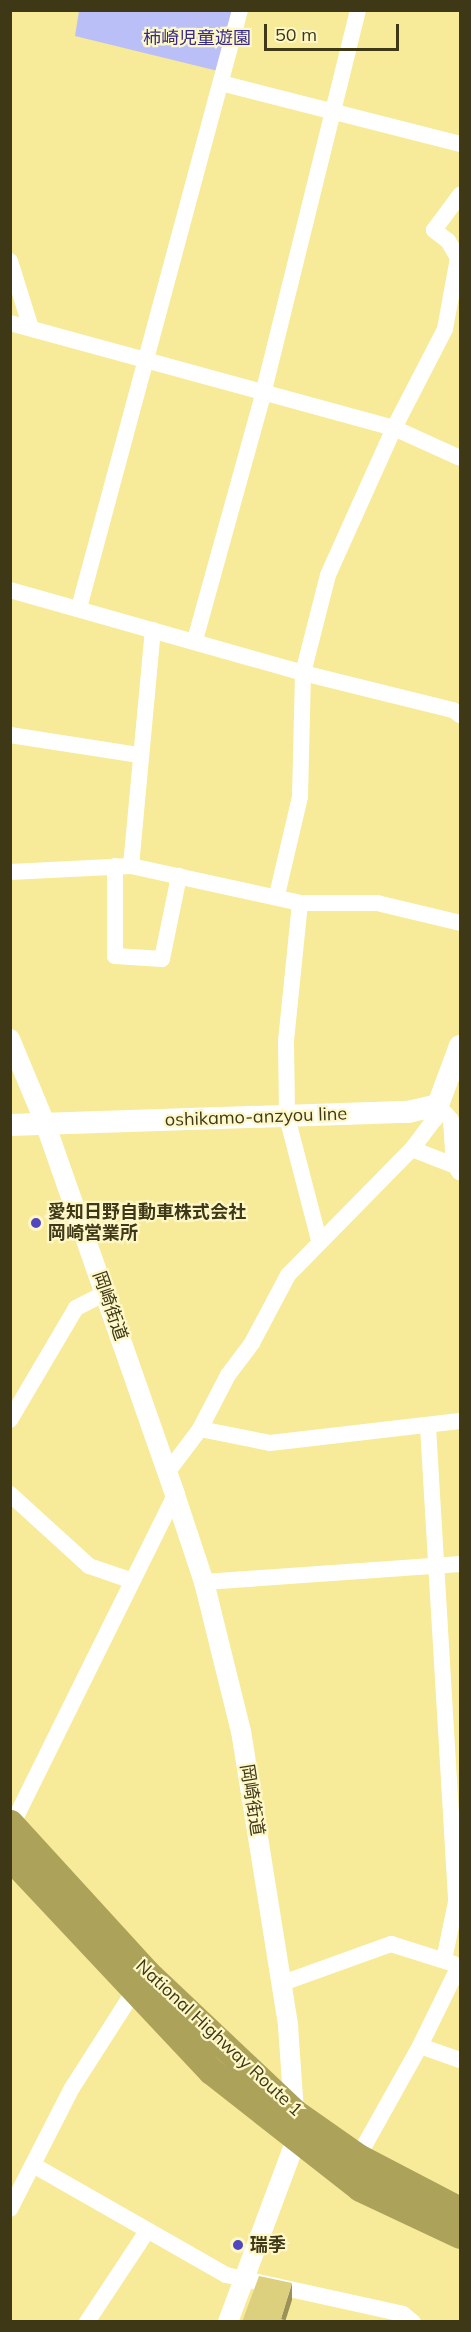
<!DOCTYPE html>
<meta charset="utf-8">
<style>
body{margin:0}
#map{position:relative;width:471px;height:2332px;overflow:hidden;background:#f7ea99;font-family:Mulish,"Noto Sans JP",sans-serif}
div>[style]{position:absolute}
.green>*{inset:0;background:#babff8}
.minor>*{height:16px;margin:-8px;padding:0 8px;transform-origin:8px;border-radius:8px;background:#fff}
.tertiary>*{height:20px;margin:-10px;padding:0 10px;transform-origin:10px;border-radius:10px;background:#fff}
.secondary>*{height:22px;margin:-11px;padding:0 11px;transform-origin:11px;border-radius:11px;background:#fff}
.trunk>*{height:27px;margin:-13.5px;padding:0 13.5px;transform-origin:13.5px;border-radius:13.5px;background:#aca25a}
.shaded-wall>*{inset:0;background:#9a9259}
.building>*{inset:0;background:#dcd07f}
.dots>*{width:16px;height:16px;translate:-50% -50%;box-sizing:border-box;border:3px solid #fef7c8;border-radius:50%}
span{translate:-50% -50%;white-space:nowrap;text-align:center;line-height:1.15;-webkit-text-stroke:4.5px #fef7c8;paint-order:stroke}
.park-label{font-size:18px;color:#362b8b}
.street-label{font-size:18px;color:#3e3817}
.poi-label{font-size:18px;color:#3e3817;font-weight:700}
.left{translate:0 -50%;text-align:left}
.frame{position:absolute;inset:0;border:12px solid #3e3817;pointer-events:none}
.scale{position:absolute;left:264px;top:24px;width:135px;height:27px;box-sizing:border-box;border:3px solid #3e3817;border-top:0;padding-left:8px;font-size:18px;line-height:21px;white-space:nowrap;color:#3e3817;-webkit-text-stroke:4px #fef7c8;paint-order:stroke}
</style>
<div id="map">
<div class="green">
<div style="clip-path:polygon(79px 11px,233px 11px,218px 71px,75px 36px)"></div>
</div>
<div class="minor">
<div style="left:221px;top:83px;width:247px;rotate:14.3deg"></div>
<div style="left:10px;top:261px;width:70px;rotate:72.6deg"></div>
<div style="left:10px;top:323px;width:398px;rotate:15.3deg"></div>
<div style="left:394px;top:428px;width:72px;rotate:24.4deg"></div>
<div style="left:10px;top:590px;width:305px;rotate:15.8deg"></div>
<div style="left:303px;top:673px;width:154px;rotate:13.9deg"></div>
<div style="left:453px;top:710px;width:9px;rotate:36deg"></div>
<div style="left:79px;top:608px;width:619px;rotate:-74.93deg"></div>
<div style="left:195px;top:640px;width:255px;rotate:-74.5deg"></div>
<div style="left:263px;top:394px;width:396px;rotate:-76.1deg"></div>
<div style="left:10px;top:735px;width:131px;rotate:8.8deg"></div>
<div style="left:115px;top:866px;width:90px;rotate:90deg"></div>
<div style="left:115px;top:956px;width:47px;rotate:3.7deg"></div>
<div style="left:162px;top:959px;width:85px;rotate:-78.4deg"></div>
<div style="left:131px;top:866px;width:237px;rotate:-84.7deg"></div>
<div style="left:10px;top:872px;width:121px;rotate:-2.8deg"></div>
<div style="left:131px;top:866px;width:173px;rotate:12.3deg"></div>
<div style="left:300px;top:903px;width:77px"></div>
<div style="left:377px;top:903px;width:85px;rotate:13.5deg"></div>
<div style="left:277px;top:895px;width:101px;rotate:-76.8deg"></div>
<div style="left:300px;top:797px;width:124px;rotate:-88.6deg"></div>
<div style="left:303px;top:673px;width:101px;rotate:-75.7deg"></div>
<div style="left:328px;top:575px;width:161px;rotate:-65.8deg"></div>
<div style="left:394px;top:428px;width:111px;rotate:-62.7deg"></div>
<div style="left:445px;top:329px;width:72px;rotate:-79.6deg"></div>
<div style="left:458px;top:258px;width:20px;rotate:-120deg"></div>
<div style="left:448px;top:241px;width:18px;rotate:-142deg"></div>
<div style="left:434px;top:230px;width:44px;rotate:-53.4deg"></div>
<div style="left:300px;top:903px;width:140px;rotate:95.8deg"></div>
<div style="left:286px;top:1042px;width:75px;rotate:89.2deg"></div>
<div style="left:287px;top:1117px;width:127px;rotate:75.4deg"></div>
<div style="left:438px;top:1105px;width:20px;rotate:49deg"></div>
<div style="left:451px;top:1120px;width:45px;rotate:86.2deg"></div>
<div style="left:412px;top:1149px;width:47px;rotate:21.1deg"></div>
<div style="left:456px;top:1166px;width:7px;rotate:63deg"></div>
<div style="left:10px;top:1420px;width:130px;rotate:-59.5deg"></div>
<div style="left:76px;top:1308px;width:34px;rotate:-27deg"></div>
<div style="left:428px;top:1427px;width:476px;rotate:86.6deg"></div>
<div style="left:456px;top:1902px;width:59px;rotate:101.7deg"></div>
<div style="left:200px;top:1429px;width:71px;rotate:11.3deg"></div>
<div style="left:270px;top:1443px;width:191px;rotate:-6.6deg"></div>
<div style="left:167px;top:1473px;width:55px;rotate:-53.1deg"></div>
<div style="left:200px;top:1429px;width:61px;rotate:-62.6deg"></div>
<div style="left:228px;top:1375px;width:40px;rotate:-53deg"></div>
<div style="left:252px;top:1343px;width:77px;rotate:-62.1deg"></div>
<div style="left:288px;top:1275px;width:177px;rotate:-45.5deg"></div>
<div style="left:412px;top:1149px;width:38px;rotate:-53deg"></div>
<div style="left:435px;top:1119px;width:14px;rotate:-78deg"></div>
<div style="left:10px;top:1494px;width:107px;rotate:42.3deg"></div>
<div style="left:89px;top:1566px;width:43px;rotate:18.9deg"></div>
<div style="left:204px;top:1582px;width:257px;rotate:-4deg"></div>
<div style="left:12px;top:1825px;width:368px;rotate:-63.7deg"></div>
<div style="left:280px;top:1984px;width:118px;rotate:-19.8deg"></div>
<div style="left:391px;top:1944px;width:66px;rotate:17.6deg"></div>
<div style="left:420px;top:2046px;width:42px;rotate:19.3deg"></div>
<div style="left:358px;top:2157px;width:127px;rotate:-60.8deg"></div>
<div style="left:420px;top:2046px;width:89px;rotate:-64deg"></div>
<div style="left:35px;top:2166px;width:220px;rotate:29.7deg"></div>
<div style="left:226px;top:2275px;width:181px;rotate:12.4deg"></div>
<div style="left:403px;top:2314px;width:13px;rotate:39deg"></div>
<div style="left:10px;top:2209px;width:136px;rotate:-62.9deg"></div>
<div style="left:72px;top:2088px;width:115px;rotate:-57.4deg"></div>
<div style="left:87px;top:2322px;width:110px;rotate:-56.5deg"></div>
</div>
<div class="tertiary">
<div style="left:10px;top:1039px;width:91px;rotate:67.4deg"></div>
<div style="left:45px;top:1123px;width:394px;rotate:70.7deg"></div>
<div style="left:175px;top:1495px;width:92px;rotate:71.6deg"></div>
<div style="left:204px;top:1582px;width:154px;rotate:76.1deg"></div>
<div style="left:241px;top:1731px;width:299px;rotate:80.9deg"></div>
<div style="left:288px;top:2026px;width:114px;rotate:86deg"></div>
<div style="left:296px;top:2140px;width:194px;rotate:110.5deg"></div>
</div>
<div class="secondary">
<div style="left:10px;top:1125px;width:398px;rotate:-1.9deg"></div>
<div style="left:408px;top:1112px;width:31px;rotate:-13deg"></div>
<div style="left:438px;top:1105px;width:63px;rotate:-69.6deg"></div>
</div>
<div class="trunk">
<div style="left:10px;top:1823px;width:202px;rotate:47.6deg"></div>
<div style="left:146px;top:1972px;width:204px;rotate:43.4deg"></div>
<div style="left:294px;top:2112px;width:78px;rotate:35.1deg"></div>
<div style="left:358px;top:2157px;width:115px;rotate:27.5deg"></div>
<div style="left:10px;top:1857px;width:294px;rotate:46.8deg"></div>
<div style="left:211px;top:2071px;width:189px;rotate:38.1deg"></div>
<div style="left:360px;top:2188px;width:110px;rotate:25.2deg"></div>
</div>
<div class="shaded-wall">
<div style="clip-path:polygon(292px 2283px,292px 2300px,285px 2322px,281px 2319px)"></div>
</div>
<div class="building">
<div style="clip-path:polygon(259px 2276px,292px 2283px,281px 2319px,291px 2322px,242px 2322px)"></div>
</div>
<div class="dots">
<div style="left:36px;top:1223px;background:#5147be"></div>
<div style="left:238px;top:2245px;background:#5147be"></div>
</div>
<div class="park-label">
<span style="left:197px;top:38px">柿崎児童遊園</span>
</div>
<div class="street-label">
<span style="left:256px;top:1117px;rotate:-2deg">oshikamo-anzyou line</span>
<span style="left:110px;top:1306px;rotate:71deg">岡崎街道</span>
<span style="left:252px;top:1800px;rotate:81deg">岡崎街道</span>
<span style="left:219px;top:2038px;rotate:43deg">National Highway Route 1</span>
</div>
<div class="poi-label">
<span class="left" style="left:48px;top:1223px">愛知日野自動車株式会社<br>岡崎営業所</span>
<span class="left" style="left:250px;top:2245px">瑞季</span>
</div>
<div class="frame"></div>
<div class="scale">50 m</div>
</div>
